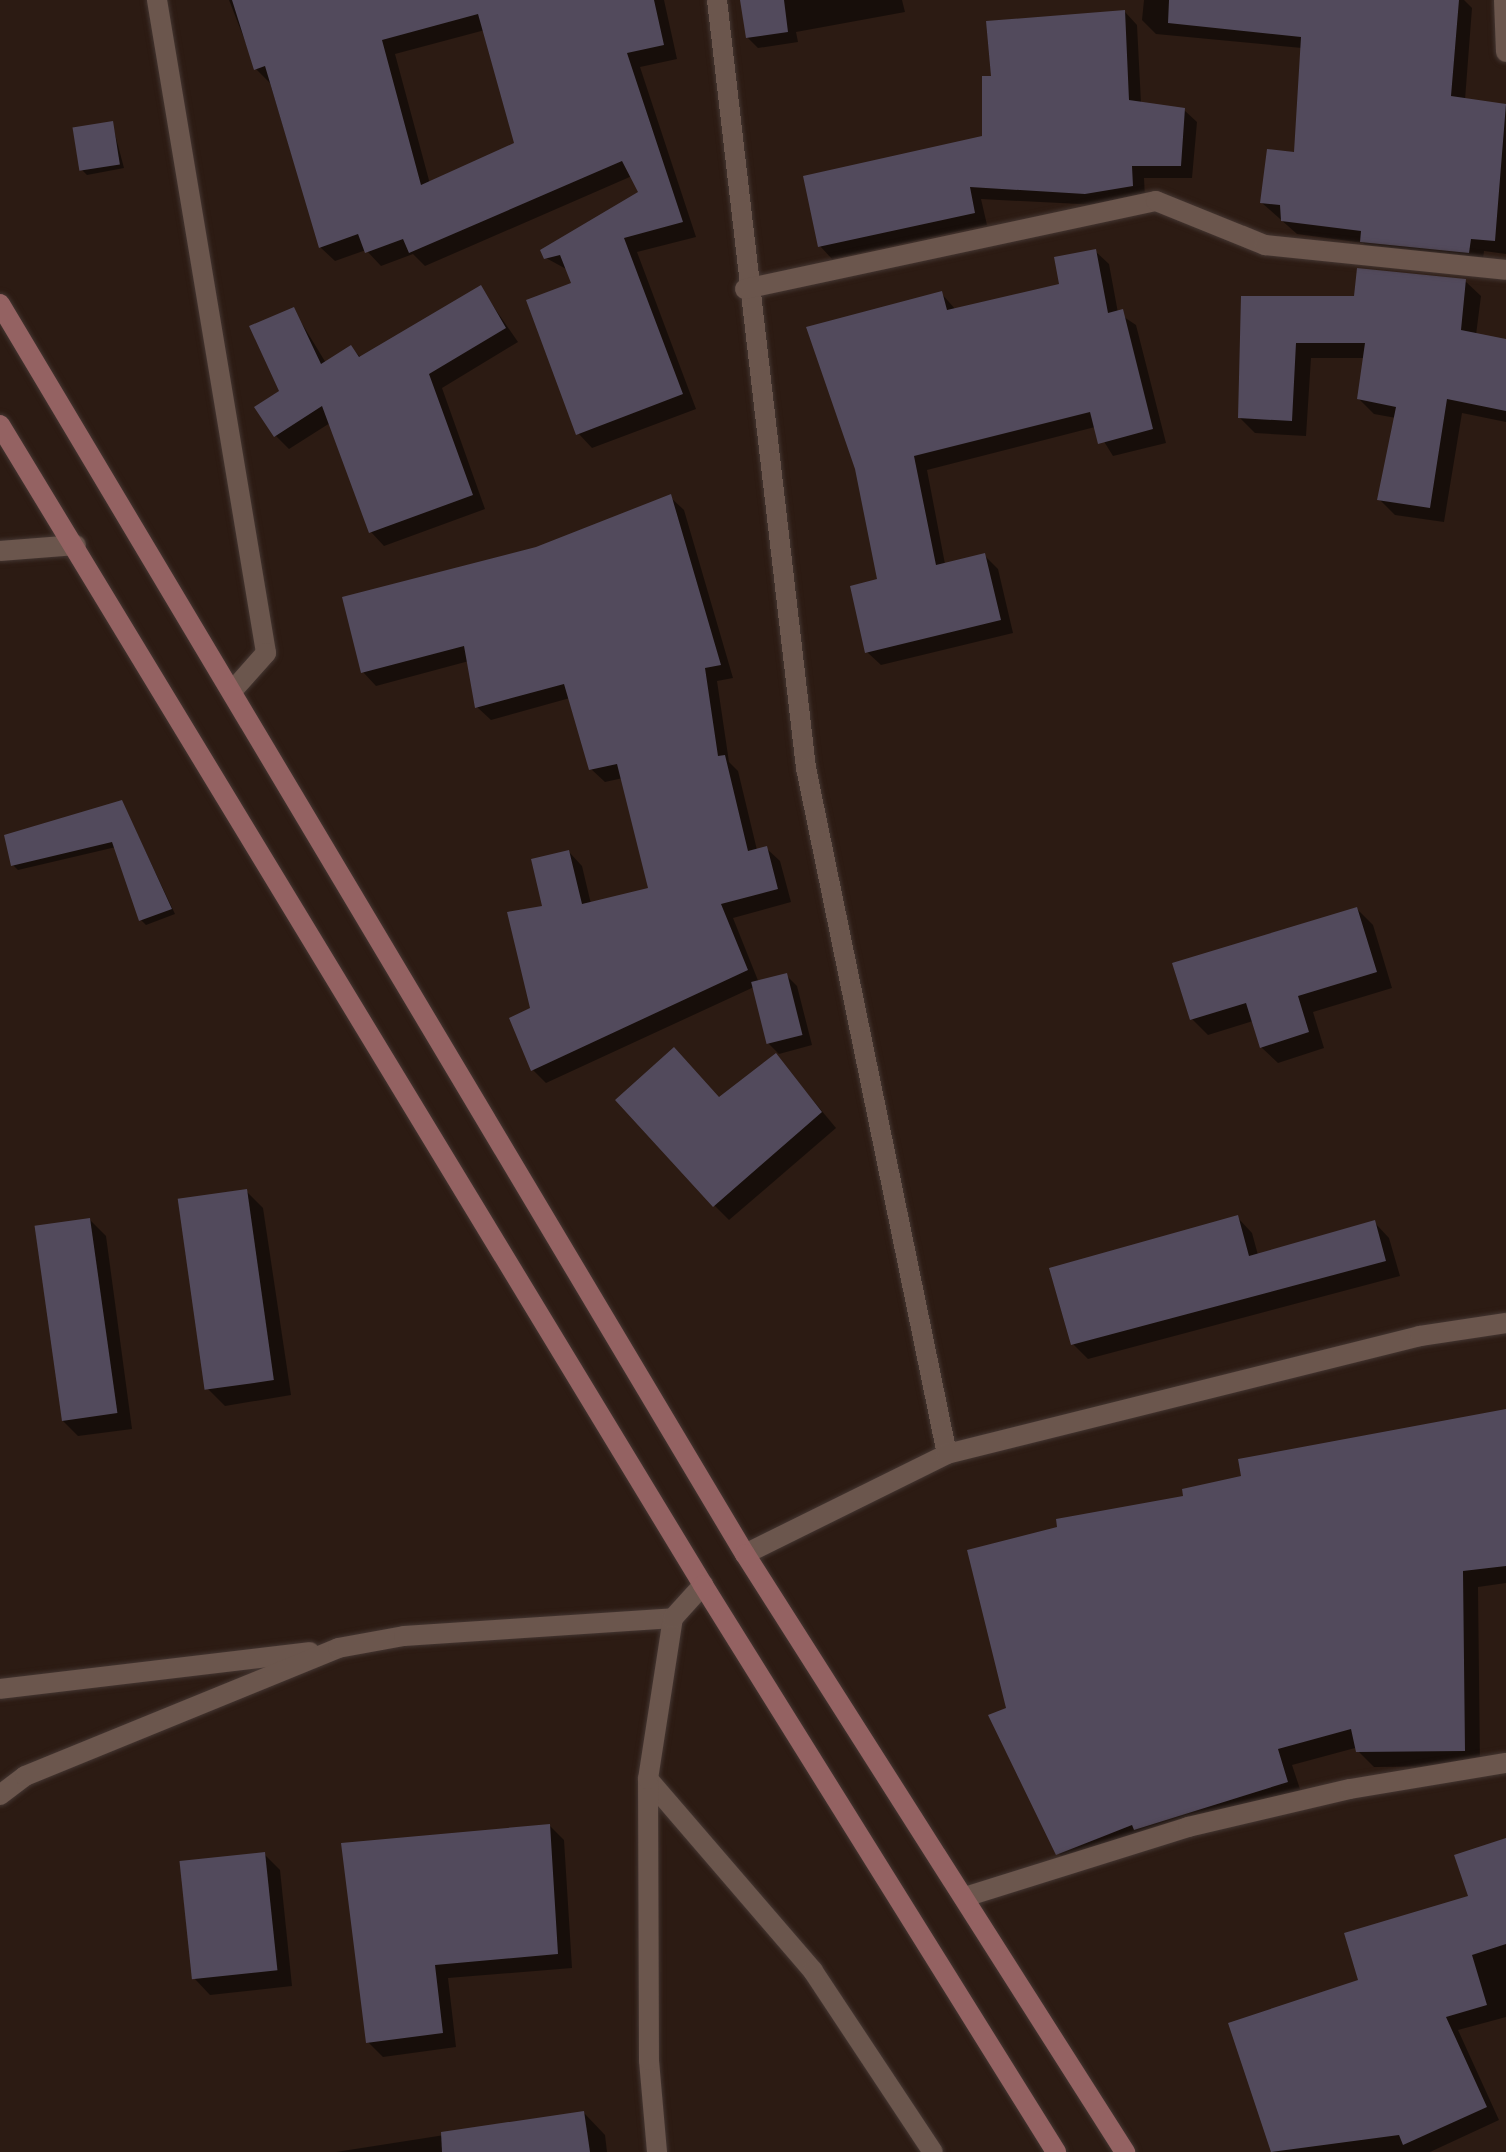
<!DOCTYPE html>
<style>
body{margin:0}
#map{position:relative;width:1506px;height:2152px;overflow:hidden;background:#2c1b13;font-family:Raleway,sans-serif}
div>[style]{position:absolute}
.shadow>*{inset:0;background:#0007}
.building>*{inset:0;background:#524a5c;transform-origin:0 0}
.roads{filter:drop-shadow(0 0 2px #443632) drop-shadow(0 0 2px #443632)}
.service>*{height:20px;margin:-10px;padding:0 10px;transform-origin:10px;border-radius:10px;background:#6b564d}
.minor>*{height:20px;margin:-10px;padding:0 10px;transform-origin:10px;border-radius:10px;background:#6b564d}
.secondary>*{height:20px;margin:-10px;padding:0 10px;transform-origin:10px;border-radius:10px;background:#946262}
span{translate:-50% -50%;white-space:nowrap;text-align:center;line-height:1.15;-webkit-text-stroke:8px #0f0705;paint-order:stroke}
</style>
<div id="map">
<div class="shadow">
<div style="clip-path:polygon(evenodd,229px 0,664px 0,677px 59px,640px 67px,696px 237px,637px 252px,696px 409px,592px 448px,578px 433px,573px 284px,568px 270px,546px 258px,641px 193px,632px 176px,425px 266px,413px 254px,381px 266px,366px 250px,335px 261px,320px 247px,270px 83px,256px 69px,229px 0,485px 30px,516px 144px,430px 184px,395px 54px,485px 30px)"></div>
<div style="clip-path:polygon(743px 0,902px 0,905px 12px,796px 32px,798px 42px,758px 48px,747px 37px)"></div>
<div style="clip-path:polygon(1144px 0,1464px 0,1472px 8px,1465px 100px,1506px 106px,1506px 254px,1484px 251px,1482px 266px,1376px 255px,1363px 243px,1297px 234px,1262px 203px,1296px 154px,1302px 48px,1156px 34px,1142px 20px)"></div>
<div style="clip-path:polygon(1125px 12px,1137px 25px,1141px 103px,1184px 110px,1197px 122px,1192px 178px,1144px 178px,1145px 198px,1099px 205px,981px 199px,987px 225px,832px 259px,820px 246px,984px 137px,993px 78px)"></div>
<div style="clip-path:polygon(112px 123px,124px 168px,87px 175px,82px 170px)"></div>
<div style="clip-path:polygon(1095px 251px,1109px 264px,1118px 313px,1136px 325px,1166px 443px,1113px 456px,1095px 427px,927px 470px,945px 564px,984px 555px,998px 569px,1013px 633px,881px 665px,867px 652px,941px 293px,956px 310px,1061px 285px)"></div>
<div style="clip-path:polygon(1465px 281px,1481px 296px,1476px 335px,1506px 341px,1506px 422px,1462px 413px,1444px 522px,1395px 515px,1380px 500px,1396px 418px,1374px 414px,1359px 399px,1365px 358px,1311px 358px,1306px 436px,1255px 433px,1240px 418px,1243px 298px,1356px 298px)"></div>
<div style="clip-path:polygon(480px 287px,518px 342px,442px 388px,485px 509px,384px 546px,371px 532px,330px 423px,289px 449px,276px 436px,293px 309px,326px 363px,351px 347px,361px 358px)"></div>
<div style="clip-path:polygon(670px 497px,684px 510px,733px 678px,717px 681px,729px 762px,738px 771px,757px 850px,766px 848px,780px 861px,791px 902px,733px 918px,759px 983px,787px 976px,797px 986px,812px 1045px,779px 1054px,768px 1043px,754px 987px,546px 1083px,533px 1070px,533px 1010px,545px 908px,569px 852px,582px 866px,591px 904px,650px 889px,623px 778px,605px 782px,591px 769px,570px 698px,491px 720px,477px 707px,469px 661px,376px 686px,363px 672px,537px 549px)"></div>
<div style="clip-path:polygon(122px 802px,175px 914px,146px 925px,141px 920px,116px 847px,18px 870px,13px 865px)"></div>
<div style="clip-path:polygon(1357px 909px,1373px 925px,1392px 988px,1313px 1012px,1324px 1048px,1278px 1063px,1261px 1047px,1253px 1021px,1208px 1035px,1192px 1019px)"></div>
<div style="clip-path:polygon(776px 1056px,836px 1128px,729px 1220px,714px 1205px)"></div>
<div style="clip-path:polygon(246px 1191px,263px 1208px,291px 1395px,225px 1406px,208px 1389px)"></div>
<div style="clip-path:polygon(1237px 1217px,1252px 1233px,1258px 1255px,1374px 1222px,1389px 1238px,1400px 1276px,1088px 1359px,1073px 1344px)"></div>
<div style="clip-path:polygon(90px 1220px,106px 1236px,132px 1429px,78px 1436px,62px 1420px)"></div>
<div style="clip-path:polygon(1506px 1411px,1506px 1583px,1478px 1587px,1480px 1766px,1374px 1767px,1355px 1748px,1292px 1765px,1303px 1798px,1074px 1870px,1058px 1853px,1008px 1709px,1186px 1498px,1243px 1478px,1240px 1460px)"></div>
<div style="clip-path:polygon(550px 1826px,564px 1840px,572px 1968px,448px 1978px,456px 2047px,383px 2057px,368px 2042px)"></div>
<div style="clip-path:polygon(1506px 1840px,1506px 2017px,1458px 2030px,1499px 2120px,1430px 2152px,1273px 2152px,1258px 2093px,1361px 1981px,1470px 1898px)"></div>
<div style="clip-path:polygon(264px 1854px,280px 1870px,292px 1986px,210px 1995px,194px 1978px)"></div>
<div style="clip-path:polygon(584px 2113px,605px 2135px,607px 2152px,336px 2152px)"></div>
</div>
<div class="building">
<div style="clip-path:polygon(evenodd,232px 0,654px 0,664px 45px,627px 53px,683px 222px,624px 238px,683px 394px,576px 435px,526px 300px,571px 283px,560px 255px,544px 259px,540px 250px,638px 192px,622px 161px,409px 253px,403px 239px,365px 253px,358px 234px,319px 248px,265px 66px,254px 70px,232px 0,478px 14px,514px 143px,421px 185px,382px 40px,478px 14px)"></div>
<div style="clip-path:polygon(740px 0,784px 0,788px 32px,746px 38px)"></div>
<div style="clip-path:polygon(1169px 0,1459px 0,1451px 96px,1506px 104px,1495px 241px,1471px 239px,1469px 253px,1360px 242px,1361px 231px,1281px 221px,1280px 205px,1260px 203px,1267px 149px,1294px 152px,1301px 37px,1168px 23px)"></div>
<div style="clip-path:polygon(1125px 10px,1129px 100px,1185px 108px,1181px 166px,1132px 166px,1133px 186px,1085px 194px,970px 187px,975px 213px,818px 247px,803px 176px,982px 136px,982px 76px,991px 76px,986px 21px)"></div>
<div style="left:113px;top:121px;width:44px;height:41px;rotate:81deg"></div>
<div style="clip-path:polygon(1096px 249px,1108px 313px,1123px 309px,1153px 429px,1098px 444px,1090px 412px,914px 456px,936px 565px,985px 553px,1001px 620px,865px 653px,850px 586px,877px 579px,855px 469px,806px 327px,942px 291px,947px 310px,1059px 284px,1054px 257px)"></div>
<div style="clip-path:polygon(1357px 268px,1466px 279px,1461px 330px,1506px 339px,1506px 411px,1447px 399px,1430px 508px,1377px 500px,1396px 407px,1357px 399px,1365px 343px,1296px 343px,1292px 421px,1238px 418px,1241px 296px,1354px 296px)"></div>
<div style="clip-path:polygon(481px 285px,506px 328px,429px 374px,473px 495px,369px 533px,322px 406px,274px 437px,254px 407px,279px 391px,249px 326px,294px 307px,321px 364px,351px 345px,359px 357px)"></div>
<div style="clip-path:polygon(671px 494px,721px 665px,705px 668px,718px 756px,725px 755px,748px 851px,767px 846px,778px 889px,721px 904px,748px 970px,531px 1071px,509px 1018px,530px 1008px,507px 912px,542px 906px,531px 859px,569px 850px,582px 904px,648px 888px,617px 764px,589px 770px,564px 684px,475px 708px,464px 646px,361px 673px,342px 597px,536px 547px)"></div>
<div style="clip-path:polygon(122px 800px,172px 909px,139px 921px,112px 842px,11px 866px,4px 835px)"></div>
<div style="clip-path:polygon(1357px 907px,1377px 972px,1298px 996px,1309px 1032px,1260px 1048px,1246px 1003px,1190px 1020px,1172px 963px)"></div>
<div style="left:787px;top:973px;width:64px;height:37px;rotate:76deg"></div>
<div style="clip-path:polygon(674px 1047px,719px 1097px,776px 1053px,822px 1112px,713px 1207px,615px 1100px)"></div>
<div style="left:247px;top:1189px;width:193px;height:70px;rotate:82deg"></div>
<div style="clip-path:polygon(1238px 1215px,1249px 1256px,1375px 1220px,1386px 1261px,1071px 1345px,1049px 1268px)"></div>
<div style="left:90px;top:1218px;width:197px;height:56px;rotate:82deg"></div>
<div style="clip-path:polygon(1506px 1409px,1506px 1566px,1463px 1571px,1465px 1751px,1356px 1752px,1351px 1729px,1278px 1749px,1288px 1782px,1134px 1830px,1132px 1825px,1056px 1855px,988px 1715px,1006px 1708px,967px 1550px,1057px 1527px,1056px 1519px,1183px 1496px,1182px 1489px,1241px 1476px,1238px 1459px)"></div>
<div style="clip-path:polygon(550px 1824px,558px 1954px,435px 1965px,443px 2033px,366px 2043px,341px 1843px)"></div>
<div style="clip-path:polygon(1506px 1838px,1506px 1944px,1472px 1955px,1487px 2005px,1446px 2017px,1487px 2107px,1403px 2145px,1399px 2135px,1271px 2152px,1228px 2023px,1358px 1980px,1344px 1933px,1468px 1896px,1454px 1855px)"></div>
<div style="left:265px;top:1852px;width:119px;height:86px;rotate:84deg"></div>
<div style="clip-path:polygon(584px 2111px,590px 2152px,442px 2152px,441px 2132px)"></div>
</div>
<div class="roads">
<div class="service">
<div style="left:0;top:551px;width:76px;rotate:-4.5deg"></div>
</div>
<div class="minor">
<div style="left:157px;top:0;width:662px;rotate:80.52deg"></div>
<div style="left:266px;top:653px;width:48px;rotate:131.6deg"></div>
<div style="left:717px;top:0;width:773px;rotate:83.39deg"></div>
<div style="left:806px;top:768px;width:700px;rotate:78.39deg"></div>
<div style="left:1504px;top:0;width:52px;rotate:87.8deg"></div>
<div style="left:745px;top:289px;width:420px;rotate:-12.1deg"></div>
<div style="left:1156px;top:201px;width:118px;rotate:22deg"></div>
<div style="left:1265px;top:245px;width:242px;rotate:5.9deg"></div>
<div style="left:745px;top:1554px;width:225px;rotate:-26.3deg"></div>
<div style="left:947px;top:1454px;width:487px;rotate:-14deg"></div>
<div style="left:1420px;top:1336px;width:87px;rotate:-8.6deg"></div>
<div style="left:0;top:1689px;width:312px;rotate:-6.8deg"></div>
<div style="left:648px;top:1779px;width:253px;rotate:49.3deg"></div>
<div style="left:813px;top:1971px;width:217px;rotate:56.5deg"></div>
<div style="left:0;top:1795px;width:31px;rotate:-37deg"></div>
<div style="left:25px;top:1776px;width:338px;rotate:-22.2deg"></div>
<div style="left:338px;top:1648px;width:67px;rotate:-10.3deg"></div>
<div style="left:404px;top:1636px;width:270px;rotate:-3.8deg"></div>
<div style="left:968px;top:1896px;width:231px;rotate:-17.4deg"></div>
<div style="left:1188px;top:1827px;width:166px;rotate:-13.2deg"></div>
<div style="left:1350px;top:1789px;width:158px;rotate:-9.5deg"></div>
<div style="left:657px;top:2152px;width:92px;rotate:-95deg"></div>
<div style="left:649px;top:2060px;width:281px;rotate:-90.2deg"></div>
<div style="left:648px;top:1779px;width:163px;rotate:-81.2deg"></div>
<div style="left:673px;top:1618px;width:45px;rotate:-47.7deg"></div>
</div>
<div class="secondary">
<div style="left:0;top:304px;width:1455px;rotate:59.21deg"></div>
<div style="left:745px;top:1554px;width:709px;rotate:57.57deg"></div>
<div style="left:0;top:425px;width:1356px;rotate:58.78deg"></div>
<div style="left:703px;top:1585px;width:668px;rotate:58.09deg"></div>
</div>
</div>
</div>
